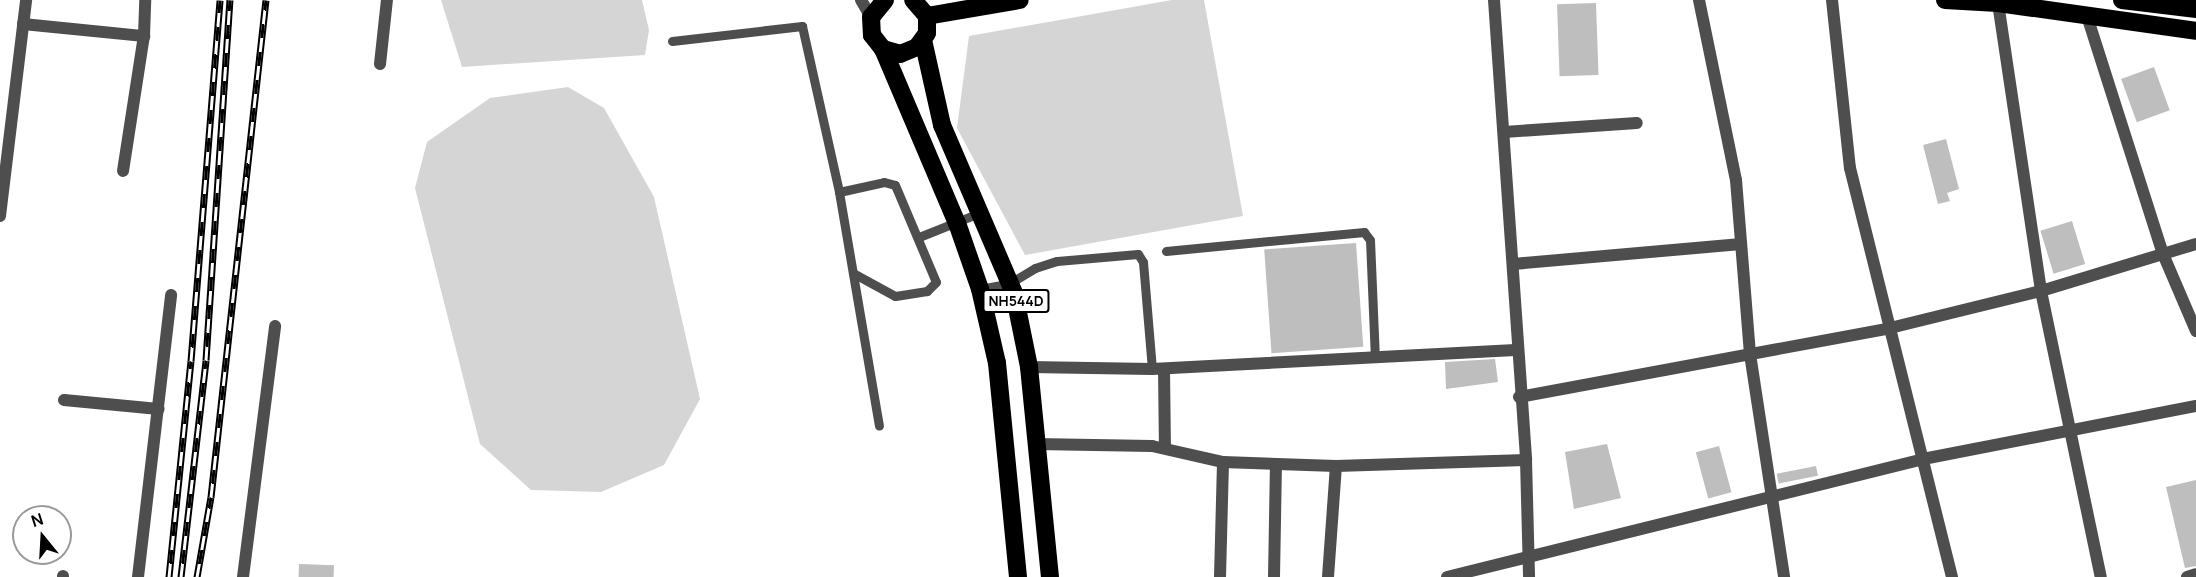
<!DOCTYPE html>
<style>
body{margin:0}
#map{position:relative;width:2196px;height:577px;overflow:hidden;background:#fff;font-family:Manrope,sans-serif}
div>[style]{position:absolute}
.green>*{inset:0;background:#d5d5d5}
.building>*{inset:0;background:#bebebe;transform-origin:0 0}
.lane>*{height:9px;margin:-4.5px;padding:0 4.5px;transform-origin:4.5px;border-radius:4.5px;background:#4e4e4e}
.street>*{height:12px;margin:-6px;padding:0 6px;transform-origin:6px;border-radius:6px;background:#4e4e4e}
.highway>*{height:18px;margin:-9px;padding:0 9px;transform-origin:9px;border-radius:9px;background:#000}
.rail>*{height:7px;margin-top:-3.5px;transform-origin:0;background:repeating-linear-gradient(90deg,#fff 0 14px,#000 0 28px);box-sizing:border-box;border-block:2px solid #000}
span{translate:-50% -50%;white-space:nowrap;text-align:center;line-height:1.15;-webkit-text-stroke:4.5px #fff;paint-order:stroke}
.shield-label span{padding:2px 4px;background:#fff;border:2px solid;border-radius:4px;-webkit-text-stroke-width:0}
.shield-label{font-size:14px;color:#000;font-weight:700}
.north{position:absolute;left:12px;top:505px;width:60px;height:60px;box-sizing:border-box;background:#fff;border:2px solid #999;border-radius:50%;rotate:342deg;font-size:16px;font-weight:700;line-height:24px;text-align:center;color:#000}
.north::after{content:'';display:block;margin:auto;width:21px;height:27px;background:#000;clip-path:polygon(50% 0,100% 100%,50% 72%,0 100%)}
</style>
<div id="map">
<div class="green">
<div style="clip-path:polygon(441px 0,642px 0,649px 30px,645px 55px,462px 67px)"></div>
<div style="clip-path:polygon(1172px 0,1204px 0,1243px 216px,1025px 255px,957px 128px,969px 36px)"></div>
<div style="clip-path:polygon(568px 87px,604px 108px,654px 197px,700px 399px,664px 465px,601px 492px,531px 490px,480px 444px,415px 188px,427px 142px,490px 98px)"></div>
</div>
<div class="building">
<div style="left:1596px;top:3px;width:72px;height:39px;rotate:88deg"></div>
<div style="left:2154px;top:67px;width:46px;height:35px;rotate:70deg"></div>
<div style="clip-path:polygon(1946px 139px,1959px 189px,1947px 193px,1950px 201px,1938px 204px,1923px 145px)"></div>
<div style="left:2072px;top:221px;width:45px;height:33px;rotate:73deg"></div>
<div style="left:1356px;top:243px;width:104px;height:92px;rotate:86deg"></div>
<div style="clip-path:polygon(1495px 359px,1498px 382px,1446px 389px,1445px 362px)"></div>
<div style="clip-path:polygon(1607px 444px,1621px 498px,1574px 509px,1565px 452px)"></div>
<div style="left:1719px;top:446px;width:48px;height:24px;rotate:75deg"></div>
<div style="left:1816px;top:466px;width:10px;height:40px;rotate:79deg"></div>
<div style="clip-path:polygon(2196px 480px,2196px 566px,2185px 568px,2166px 487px)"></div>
<div style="left:299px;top:564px;width:35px;height:13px;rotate:2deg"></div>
</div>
<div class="lane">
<div style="left:672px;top:41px;width:131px;rotate:-6.6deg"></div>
<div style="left:802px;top:26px;width:170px;rotate:77.4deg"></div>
<div style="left:839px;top:192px;width:237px;rotate:80.3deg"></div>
<div style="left:839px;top:192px;width:46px;rotate:-12.5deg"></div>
<div style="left:884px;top:182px;width:11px;rotate:15deg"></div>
<div style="left:895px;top:185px;width:105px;rotate:67.1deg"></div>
<div style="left:936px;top:282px;width:13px;rotate:135deg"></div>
<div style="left:927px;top:291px;width:32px;rotate:171deg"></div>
<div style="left:895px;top:296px;width:48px;rotate:-151.3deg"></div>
<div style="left:919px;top:237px;width:65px;rotate:-21.8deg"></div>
<div style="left:1166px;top:251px;width:199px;rotate:-5.5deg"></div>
<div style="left:1364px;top:232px;width:10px;rotate:53deg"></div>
<div style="left:1370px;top:240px;width:117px;rotate:87.6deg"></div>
<div style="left:980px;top:289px;width:31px;rotate:-11deg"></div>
<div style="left:1010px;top:283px;width:29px;rotate:-31deg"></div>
<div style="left:1035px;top:268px;width:23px;rotate:-18deg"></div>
<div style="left:1057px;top:261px;width:81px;rotate:-4.9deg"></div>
<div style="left:1138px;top:254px;width:9px;rotate:58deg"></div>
<div style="left:1143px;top:262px;width:107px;rotate:85.2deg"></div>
</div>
<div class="street">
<div style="left:861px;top:0;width:20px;rotate:60deg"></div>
<div style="left:1494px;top:0;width:461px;rotate:86deg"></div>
<div style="left:1526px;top:460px;width:117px;rotate:88.5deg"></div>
<div style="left:1699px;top:0;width:184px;rotate:78.4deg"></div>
<div style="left:1736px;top:180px;width:175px;rotate:85.4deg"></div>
<div style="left:1750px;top:354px;width:226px;rotate:81.3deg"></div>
<div style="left:1832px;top:0;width:169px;rotate:83.9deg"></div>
<div style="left:1850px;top:168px;width:422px;rotate:76deg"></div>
<div style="left:1998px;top:3px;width:291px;rotate:81.5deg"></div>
<div style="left:2041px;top:291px;width:292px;rotate:78.2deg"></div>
<div style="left:2087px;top:16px;width:250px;rotate:72.3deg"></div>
<div style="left:2163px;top:254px;width:84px;rotate:66.8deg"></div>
<div style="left:23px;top:24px;width:122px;rotate:5.7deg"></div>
<div style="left:380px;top:64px;width:64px;rotate:-83.8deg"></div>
<div style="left:1504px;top:132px;width:133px;rotate:-3.9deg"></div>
<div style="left:123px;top:171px;width:137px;rotate:-81.2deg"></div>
<div style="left:144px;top:36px;width:36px;rotate:-88deg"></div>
<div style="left:0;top:216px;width:218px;rotate:-83.1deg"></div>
<div style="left:1513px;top:264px;width:229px;rotate:-5deg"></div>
<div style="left:1029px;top:367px;width:123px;rotate:0.9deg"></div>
<div style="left:1152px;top:369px;width:364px;rotate:-3deg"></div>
<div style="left:1164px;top:369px;width:79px;rotate:89.3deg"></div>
<div style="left:1519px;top:397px;width:377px;rotate:-10.5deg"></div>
<div style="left:1890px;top:328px;width:155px;rotate:-13.8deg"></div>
<div style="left:2041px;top:291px;width:162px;rotate:-16.9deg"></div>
<div style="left:64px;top:400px;width:95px;rotate:5.4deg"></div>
<div style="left:1036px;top:444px;width:116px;rotate:1deg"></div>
<div style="left:1152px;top:446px;width:73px;rotate:12.7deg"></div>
<div style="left:1223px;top:462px;width:113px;rotate:2deg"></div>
<div style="left:1336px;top:466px;width:190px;rotate:-1.8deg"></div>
<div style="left:63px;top:577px;width:1px;rotate:-90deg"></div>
<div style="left:138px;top:577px;width:284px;rotate:-83.3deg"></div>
<div style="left:243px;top:577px;width:253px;rotate:-82.7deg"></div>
<div style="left:1220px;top:577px;width:115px;rotate:-88.5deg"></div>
<div style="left:1274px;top:577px;width:113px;rotate:-89deg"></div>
<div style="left:1328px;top:577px;width:111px;rotate:-85.9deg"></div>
<div style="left:1447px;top:577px;width:490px;rotate:-13.9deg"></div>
<div style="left:1923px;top:459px;width:278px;rotate:-11deg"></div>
<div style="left:2187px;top:577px;width:9px;rotate:-18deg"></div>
</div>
<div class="highway">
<div style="left:885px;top:0;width:22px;rotate:129deg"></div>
<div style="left:871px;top:17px;width:18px;rotate:87deg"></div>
<div style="left:872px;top:35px;width:18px;rotate:52deg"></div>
<div style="left:883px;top:49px;width:18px;rotate:16deg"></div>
<div style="left:900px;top:54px;width:18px;rotate:-22deg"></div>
<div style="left:917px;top:47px;width:17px;rotate:-54deg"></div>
<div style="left:927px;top:33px;width:17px;rotate:-90deg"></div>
<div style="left:927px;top:16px;width:21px;rotate:-131deg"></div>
<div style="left:1945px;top:0;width:53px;rotate:3.2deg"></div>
<div style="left:1998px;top:3px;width:200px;rotate:8deg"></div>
<div style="left:2122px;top:0;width:75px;rotate:6.9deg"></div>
<div style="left:927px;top:16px;width:94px;rotate:-9.8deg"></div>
<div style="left:923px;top:40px;width:87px;rotate:77.4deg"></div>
<div style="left:942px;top:125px;width:183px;rotate:66.8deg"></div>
<div style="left:1014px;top:293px;width:76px;rotate:78.5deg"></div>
<div style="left:1029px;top:367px;width:211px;rotate:84.3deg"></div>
<div style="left:883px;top:49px;width:189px;rotate:67deg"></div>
<div style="left:957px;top:223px;width:70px;rotate:70.8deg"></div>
<div style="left:980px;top:289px;width:76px;rotate:77.1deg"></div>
<div style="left:997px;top:363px;width:215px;rotate:84.4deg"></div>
</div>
<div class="rail">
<div style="left:169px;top:577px;width:217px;rotate:-84.2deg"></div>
<div style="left:191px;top:361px;width:362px;rotate:-85.4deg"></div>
<div style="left:181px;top:577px;width:218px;rotate:-83.4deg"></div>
<div style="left:206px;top:360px;width:361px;rotate:-86.2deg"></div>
<div style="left:197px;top:577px;width:81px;rotate:-80.1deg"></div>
<div style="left:211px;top:497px;width:500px;rotate:-83.69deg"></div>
</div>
<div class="shield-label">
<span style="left:1016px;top:301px">NH544D</span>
</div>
<div class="north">N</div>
</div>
